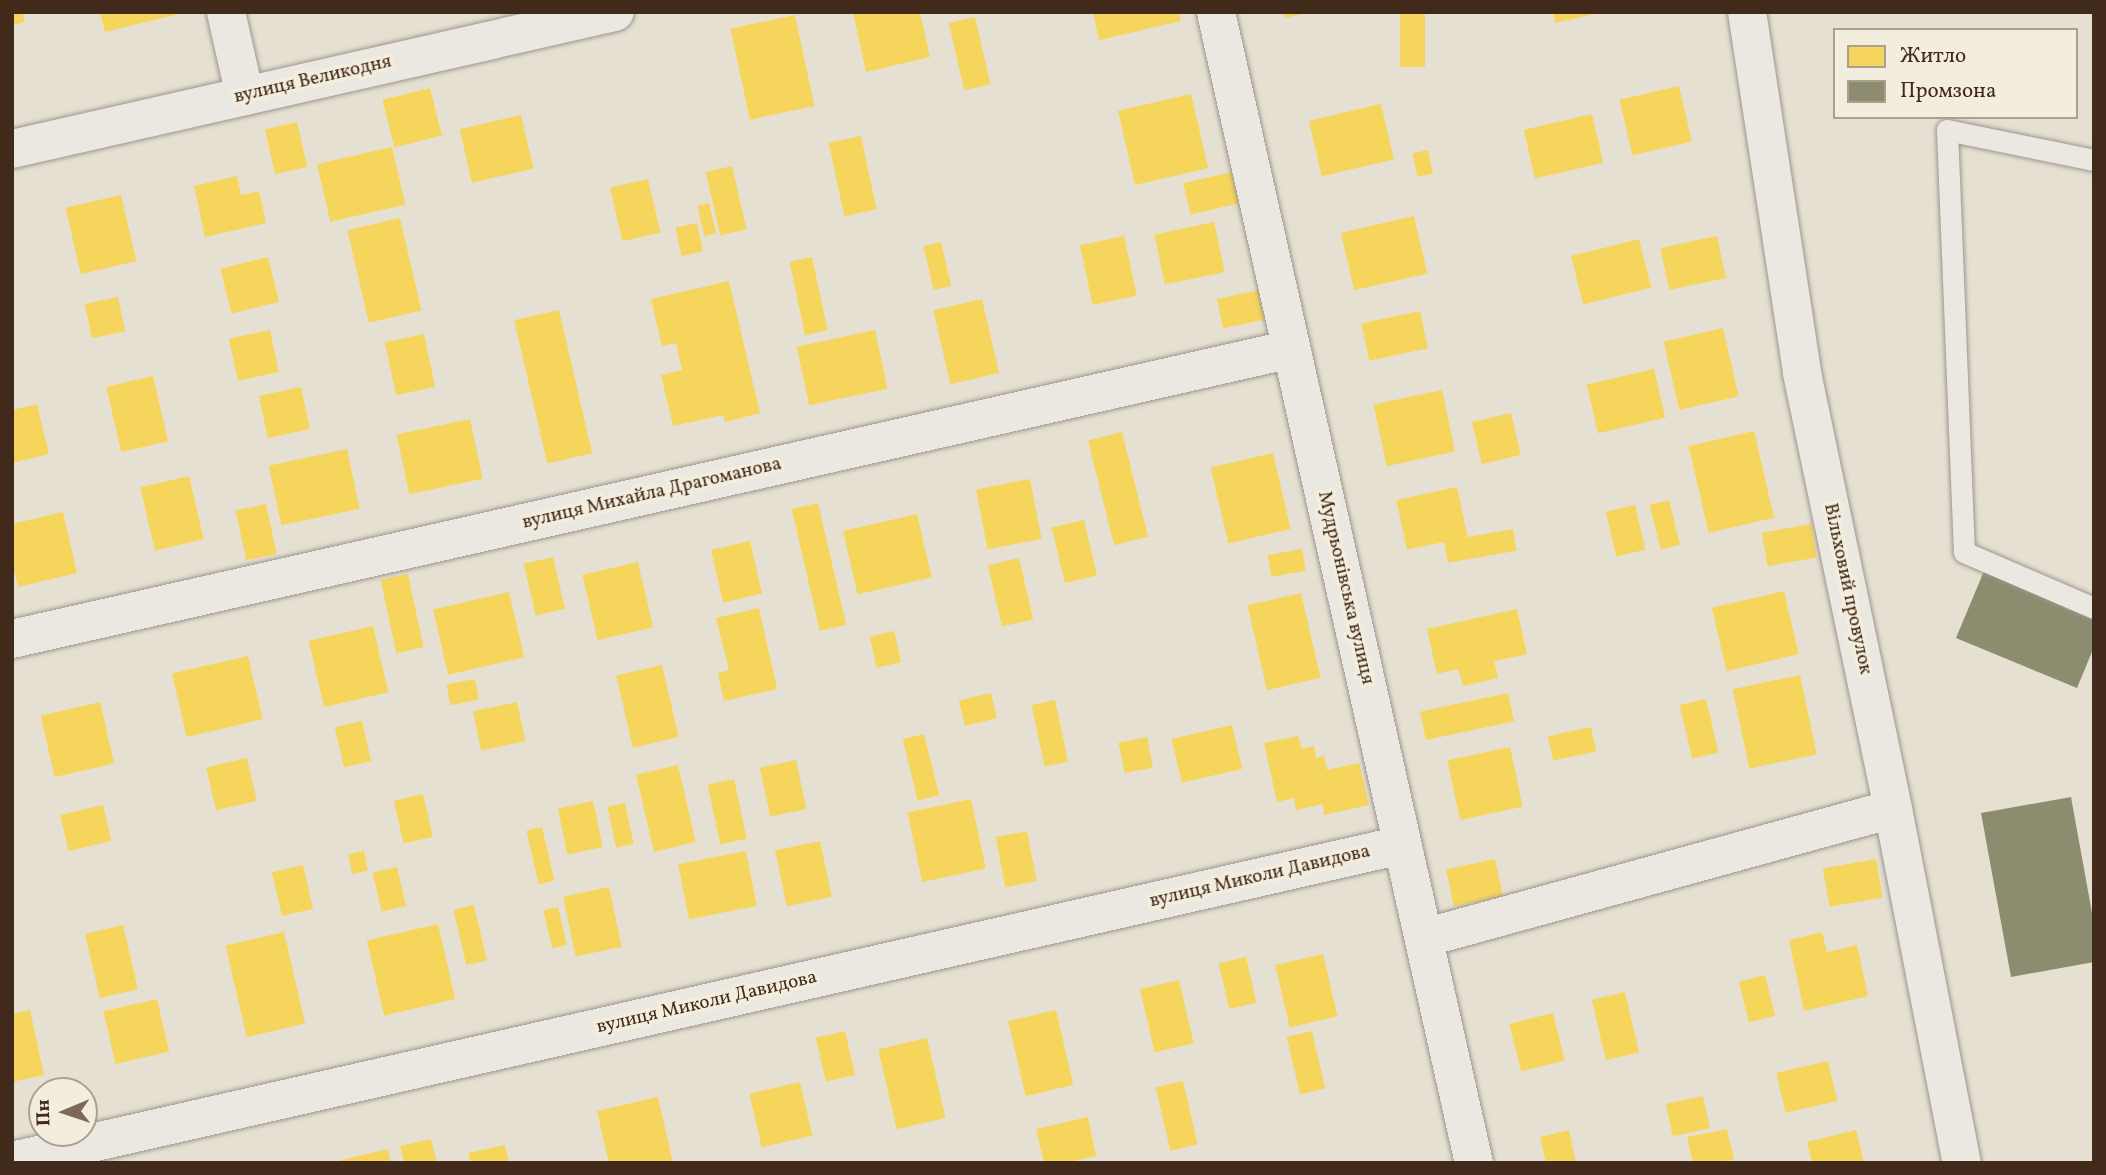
<!DOCTYPE html>
<meta charset="utf-8">
<style>
body{margin:0}
#map{position:relative;width:2106px;height:1175px;overflow:hidden;background:#e5e0d2;font-family:Vollkorn,serif}
div>[style]{position:absolute}
.homes>*{inset:0;background:#f6d55c;transform-origin:0 0}
.industry>*{inset:0;background:#8c8c6e}
.roads{filter:drop-shadow(0 0 2px #9c968c) drop-shadow(0 0 2px #9c968c)}
.service>*{height:21px;margin:-10.5px;padding:0 10.5px;transform-origin:10.5px;border-radius:10.5px;background:#ebe8e1}
.minor>*{height:38px;margin:-19px;padding:0 19px;transform-origin:19px;border-radius:19px;background:#ebe8e1}
span{translate:-50% -50%;white-space:nowrap;text-align:center;line-height:1.15;-webkit-text-stroke:7px #f3eddd;paint-order:stroke}
.street-label{font-size:19px;color:#422a1a}
.frame{position:absolute;inset:0;border:14px solid #422a1a;pointer-events:none}
.legend{position:absolute;left:1833px;top:28px;width:245px;height:91px;box-sizing:border-box;background:#f3eddd;border:2px solid #ac9f8f;margin:0;padding:9px 12px;list-style:none;font-size:21px;color:#422a1a}
.legend li{display:flex;align-items:center;gap:14px;height:35px}
.legend b{width:35px;border:2px solid #ac9f8f}
.north{position:absolute;left:28px;top:1077px;width:70px;height:70px;box-sizing:border-box;background:#f3eddd;border:2px solid #ac9f8f;border-radius:50%;rotate:268deg;font-size:19px;font-weight:700;line-height:28px;text-align:center;color:#422a1a}
.north::after{content:'';display:block;margin:auto;width:24px;height:32px;background:#7b6a5a;clip-path:polygon(50% 0,100% 100%,50% 72%,0 100%)}
</style>
<div id="map">
<div class="homes">
<div style="clip-path:polygon(12px 12px,22px 12px,25px 22px,12px 25px)"></div>
<div style="clip-path:polygon(100px 12px,183px 12px,183px 13px,105px 32px)"></div>
<div style="clip-path:polygon(853px 12px,920px 12px,930px 57px,866px 72px)"></div>
<div style="clip-path:polygon(1093px 12px,1179px 12px,1181px 21px,1099px 40px)"></div>
<div style="clip-path:polygon(1283px 12px,1306px 12px,1306px 13px,1285px 18px)"></div>
<div style="left:1400px;top:12px;width:25px;height:55px"></div>
<div style="clip-path:polygon(1553px 12px,1599px 12px,1599px 13px,1555px 23px)"></div>
<div style="left:795px;top:15px;width:93px;height:66px;rotate:78deg"></div>
<div style="left:975px;top:17px;width:69px;height:27px;rotate:77deg"></div>
<div style="left:1679px;top:86px;width:57px;height:61px;rotate:77deg"></div>
<div style="left:430px;top:88px;width:49px;height:49px;rotate:76deg"></div>
<div style="left:1191px;top:94px;width:76px;height:75px;rotate:77deg"></div>
<div style="left:1381px;top:104px;width:57px;height:74px;rotate:77deg"></div>
<div style="left:1592px;top:114px;width:50px;height:70px;rotate:77deg"></div>
<div style="left:521px;top:115px;width:55px;height:63px;rotate:77deg"></div>
<div style="left:297px;top:122px;width:46px;height:33px;rotate:77deg"></div>
<div style="left:861px;top:136px;width:75px;height:33px;rotate:78deg"></div>
<div style="left:392px;top:147px;width:59px;height:77px;rotate:77deg"></div>
<div style="left:1428px;top:150px;width:24px;height:16px;rotate:78deg"></div>
<div style="left:732px;top:166px;width:65px;height:27px;rotate:77deg"></div>
<div style="left:1232px;top:172px;width:32px;height:50px;rotate:77deg"></div>
<div style="clip-path:polygon(237px 176px,241px 195px,259px 191px,266px 223px,205px 237px,194px 186px)"></div>
<div style="left:648px;top:179px;width:55px;height:39px;rotate:77deg"></div>
<div style="left:121px;top:195px;width:68px;height:57px;rotate:77deg"></div>
<div style="left:709px;top:203px;width:31px;height:12px;rotate:77deg"></div>
<div style="left:1414px;top:216px;width:59px;height:75px;rotate:77deg"></div>
<div style="left:400px;top:218px;width:95px;height:54px;rotate:77deg"></div>
<div style="left:1214px;top:222px;width:51px;height:61px;rotate:78deg"></div>
<div style="left:697px;top:223px;width:29px;height:22px;rotate:78deg"></div>
<div style="left:1124px;top:236px;width:61px;height:45px;rotate:78deg"></div>
<div style="left:1717px;top:236px;width:43px;height:58px;rotate:78deg"></div>
<div style="left:1639px;top:239px;width:50px;height:70px;rotate:76deg"></div>
<div style="left:941px;top:242px;width:45px;height:18px;rotate:77deg"></div>
<div style="left:268px;top:257px;width:46px;height:49px;rotate:76deg"></div>
<div style="left:812px;top:257px;width:75px;height:23px;rotate:78deg"></div>
<div style="clip-path:polygon(729px 281px,760px 413px,725px 422px,723px 415px,673px 426px,661px 375px,682px 370px,676px 343px,662px 346px,651px 299px)"></div>
<div style="left:1259px;top:290px;width:30px;height:43px;rotate:78deg"></div>
<div style="left:118px;top:297px;width:35px;height:34px;rotate:78deg"></div>
<div style="left:982px;top:299px;width:76px;height:50px;rotate:77deg"></div>
<div style="left:559px;top:310px;width:147px;height:46px;rotate:77deg"></div>
<div style="left:1420px;top:311px;width:38px;height:60px;rotate:78deg"></div>
<div style="left:1723px;top:328px;width:70px;height:61px;rotate:77deg"></div>
<div style="left:270px;top:330px;width:43px;height:42px;rotate:78deg"></div>
<div style="left:875px;top:330px;width:60px;height:80px;rotate:78deg"></div>
<div style="left:424px;top:334px;width:54px;height:40px;rotate:78deg"></div>
<div style="left:1654px;top:369px;width:50px;height:69px;rotate:77deg"></div>
<div style="left:153px;top:376px;width:67px;height:48px;rotate:77deg"></div>
<div style="left:301px;top:387px;width:43px;height:43px;rotate:78deg"></div>
<div style="left:1442px;top:390px;width:63px;height:70px;rotate:78deg"></div>
<div style="clip-path:polygon(37px 404px,49px 454px,12px 463px,12px 410px)"></div>
<div style="left:1511px;top:413px;width:43px;height:40px;rotate:77deg"></div>
<div style="left:470px;top:419px;width:61px;height:75px;rotate:78deg"></div>
<div style="left:1754px;top:431px;width:89px;height:67px;rotate:77deg"></div>
<div style="left:1122px;top:432px;width:108px;height:35px;rotate:76deg"></div>
<div style="left:347px;top:449px;width:61px;height:80px;rotate:78deg"></div>
<div style="left:1273px;top:453px;width:78px;height:64px;rotate:77deg"></div>
<div style="left:189px;top:476px;width:65px;height:50px;rotate:77deg"></div>
<div style="left:1030px;top:479px;width:61px;height:55px;rotate:79deg"></div>
<div style="left:1457px;top:487px;width:51px;height:62px;rotate:78deg"></div>
<div style="left:1669px;top:500px;width:46px;height:20px;rotate:76deg"></div>
<div style="left:818px;top:503px;width:125px;height:27px;rotate:77deg"></div>
<div style="left:266px;top:504px;width:51px;height:31px;rotate:78deg"></div>
<div style="left:1635px;top:505px;width:46px;height:30px;rotate:77deg"></div>
<div style="clip-path:polygon(63px 512px,77px 573px,18px 587px,12px 561px,12px 524px)"></div>
<div style="left:917px;top:514px;width:65px;height:76px;rotate:77deg"></div>
<div style="left:1084px;top:520px;width:57px;height:33px;rotate:77deg"></div>
<div style="left:1811px;top:524px;width:34px;height:50px;rotate:80deg"></div>
<div style="left:1513px;top:529px;width:22px;height:70px;rotate:80deg"></div>
<div style="left:750px;top:541px;width:54px;height:40px;rotate:77deg"></div>
<div style="left:1302px;top:549px;width:22px;height:35px;rotate:80deg"></div>
<div style="left:553px;top:557px;width:53px;height:30px;rotate:77deg"></div>
<div style="left:1019px;top:558px;width:63px;height:32px;rotate:77deg"></div>
<div style="left:638px;top:562px;width:67px;height:57px;rotate:77deg"></div>
<div style="left:408px;top:574px;width:75px;height:28px;rotate:78deg"></div>
<div style="left:1784px;top:591px;width:65px;height:74px;rotate:77deg"></div>
<div style="left:509px;top:592px;width:67px;height:78px;rotate:77deg"></div>
<div style="left:1301px;top:593px;width:87px;height:55px;rotate:77deg"></div>
<div style="clip-path:polygon(759px 608px,777px 689px,724px 701px,718px 673px,729px 670px,716px 618px)"></div>
<div style="clip-path:polygon(1517px 609px,1527px 654px,1494px 661px,1498px 678px,1463px 686px,1458px 669px,1437px 674px,1427px 629px)"></div>
<div style="left:373px;top:626px;width:68px;height:66px;rotate:77deg"></div>
<div style="left:894px;top:631px;width:32px;height:25px;rotate:77deg"></div>
<div style="left:248px;top:656px;width:65px;height:78px;rotate:77deg"></div>
<div style="left:662px;top:665px;width:74px;height:47px;rotate:77deg"></div>
<div style="left:1800px;top:675px;width:81px;height:69px;rotate:78deg"></div>
<div style="left:475px;top:679px;width:21px;height:29px;rotate:79deg"></div>
<div style="left:991px;top:693px;width:26px;height:33px;rotate:77deg"></div>
<div style="left:1508px;top:693px;width:29px;height:90px;rotate:78deg"></div>
<div style="left:1706px;top:699px;width:55px;height:27px;rotate:77deg"></div>
<div style="left:1055px;top:700px;width:63px;height:24px;rotate:78deg"></div>
<div style="left:100px;top:702px;width:63px;height:61px;rotate:77deg"></div>
<div style="left:517px;top:702px;width:40px;height:45px;rotate:78deg"></div>
<div style="left:362px;top:721px;width:41px;height:28px;rotate:77deg"></div>
<div style="left:1232px;top:725px;width:45px;height:62px;rotate:77deg"></div>
<div style="left:1591px;top:727px;width:25px;height:44px;rotate:78deg"></div>
<div style="left:924px;top:734px;width:63px;height:22px;rotate:76deg"></div>
<div style="clip-path:polygon(1298px 736px,1302px 749px,1314px 746px,1316px 758px,1324px 756px,1327px 770px,1359px 763px,1369px 805px,1324px 815px,1323px 804px,1296px 810px,1294px 798px,1277px 802px,1264px 743px)"></div>
<div style="left:1147px;top:737px;width:31px;height:29px;rotate:79deg"></div>
<div style="left:1510px;top:747px;width:61px;height:64px;rotate:78deg"></div>
<div style="left:247px;top:758px;width:44px;height:42px;rotate:77deg"></div>
<div style="left:796px;top:760px;width:50px;height:37px;rotate:78deg"></div>
<div style="left:678px;top:765px;width:79px;height:43px;rotate:77deg"></div>
<div style="left:734px;top:779px;width:61px;height:27px;rotate:78deg"></div>
<div style="left:423px;top:794px;width:44px;height:30px;rotate:77deg"></div>
<div style="left:971px;top:799px;width:71px;height:65px;rotate:78deg"></div>
<div style="left:593px;top:801px;width:47px;height:36px;rotate:78deg"></div>
<div style="left:625px;top:803px;width:42px;height:18px;rotate:78deg"></div>
<div style="left:103px;top:805px;width:37px;height:44px;rotate:77deg"></div>
<div style="left:542px;top:827px;width:55px;height:16px;rotate:77deg"></div>
<div style="left:1027px;top:831px;width:51px;height:32px;rotate:79deg"></div>
<div style="left:820px;top:841px;width:57px;height:46px;rotate:78deg"></div>
<div style="left:364px;top:851px;width:20px;height:16px;rotate:79deg"></div>
<div style="left:746px;top:851px;width:56px;height:69px;rotate:79deg"></div>
<div style="left:1495px;top:859px;width:38px;height:50px;rotate:78deg"></div>
<div style="left:1876px;top:859px;width:39px;height:54px;rotate:80deg"></div>
<div style="left:303px;top:865px;width:45px;height:32px;rotate:77deg"></div>
<div style="left:397px;top:867px;width:40px;height:25px;rotate:77deg"></div>
<div style="left:609px;top:887px;width:61px;height:47px;rotate:78deg"></div>
<div style="left:474px;top:905px;width:57px;height:21px;rotate:77deg"></div>
<div style="left:558px;top:907px;width:39px;height:15px;rotate:77deg"></div>
<div style="left:438px;top:924px;width:77px;height:73px;rotate:77deg"></div>
<div style="left:123px;top:925px;width:66px;height:39px;rotate:77deg"></div>
<div style="left:284px;top:932px;width:94px;height:60px;rotate:77deg"></div>
<div style="clip-path:polygon(1822px 932px,1827px 952px,1857px 945px,1868px 996px,1804px 1011px,1789px 940px)"></div>
<div style="left:1323px;top:954px;width:64px;height:49px;rotate:77deg"></div>
<div style="left:1246px;top:957px;width:47px;height:28px;rotate:77deg"></div>
<div style="left:1765px;top:975px;width:42px;height:27px;rotate:76deg"></div>
<div style="left:1179px;top:980px;width:65px;height:40px;rotate:77deg"></div>
<div style="left:1625px;top:992px;width:62px;height:34px;rotate:77deg"></div>
<div style="left:157px;top:999px;width:54px;height:55px;rotate:77deg"></div>
<div style="clip-path:polygon(30px 1010px,44px 1075px,12px 1082px,12px 1014px)"></div>
<div style="left:1056px;top:1010px;width:77px;height:49px;rotate:77deg"></div>
<div style="left:1553px;top:1013px;width:49px;height:45px;rotate:76deg"></div>
<div style="left:845px;top:1031px;width:45px;height:30px;rotate:77deg"></div>
<div style="left:1312px;top:1031px;width:59px;height:26px;rotate:77deg"></div>
<div style="left:927px;top:1038px;width:82px;height:50px;rotate:77deg"></div>
<div style="left:1828px;top:1061px;width:41px;height:53px;rotate:77deg"></div>
<div style="left:1183px;top:1081px;width:65px;height:28px;rotate:77deg"></div>
<div style="left:800px;top:1082px;width:55px;height:52px;rotate:77deg"></div>
<div style="left:1703px;top:1096px;width:33px;height:38px;rotate:78deg"></div>
<div style="clip-path:polygon(658px 1097px,673px 1163px,609px 1163px,597px 1111px)"></div>
<div style="clip-path:polygon(1088px 1117px,1096px 1156px,1065px 1163px,1044px 1163px,1036px 1129px)"></div>
<div style="clip-path:polygon(1727px 1129px,1734px 1160px,1693px 1163px,1687px 1137px)"></div>
<div style="clip-path:polygon(1569px 1130px,1576px 1163px,1546px 1163px,1540px 1137px)"></div>
<div style="clip-path:polygon(1856px 1130px,1864px 1163px,1812px 1163px,1807px 1142px)"></div>
<div style="clip-path:polygon(431px 1139px,437px 1163px,404px 1163px,400px 1146px)"></div>
<div style="clip-path:polygon(505px 1145px,509px 1163px,471px 1163px,468px 1153px)"></div>
<div style="clip-path:polygon(388px 1149px,391px 1163px,333px 1163px,333px 1162px)"></div>
</div>
<div class="industry">
<div style="clip-path:polygon(1984px 571px,2094px 617px,2094px 647px,2077px 688px,1956px 638px)"></div>
<div style="clip-path:polygon(2071px 797px,2094px 924px,2094px 962px,2011px 977px,1981px 813px)"></div>
</div>
<div class="roads">
<div class="service">
<div style="left:2094px;top:160px;width:150px;rotate:-168.5deg"></div>
<div style="left:1947px;top:130px;width:422px;rotate:87.7deg"></div>
<div style="left:1964px;top:552px;width:142px;rotate:23.3deg"></div>
</div>
<div class="minor">
<div style="left:226px;top:12px;width:86px;rotate:77.3deg"></div>
<div style="left:1216px;top:12px;width:1180px;rotate:77.37deg"></div>
<div style="left:1747px;top:12px;width:365px;rotate:81.3deg"></div>
<div style="left:1802px;top:373px;width:445px;rotate:78.2deg"></div>
<div style="left:1893px;top:809px;width:361px;rotate:79deg"></div>
<div style="left:12px;top:149px;width:618px;rotate:-12.8deg"></div>
<div style="left:12px;top:639px;width:1312px;rotate:-12.77deg"></div>
<div style="left:1424px;top:938px;width:486px;rotate:-15.4deg"></div>
<div style="left:12px;top:1161px;width:1425px;rotate:-12.81deg"></div>
</div>
</div>
<div class="street-label">
<span style="left:313px;top:80px;rotate:-13deg">вулиця Великодня</span>
<span style="left:652px;top:494px;rotate:-13deg">вулиця Михайла Драгоманова</span>
<span style="left:1345px;top:588px;rotate:77deg">Мудрьонівська вулиця</span>
<span style="left:1847px;top:589px;rotate:78deg">Вільховий провулок</span>
<span style="left:1260px;top:877px;rotate:-13deg">вулиця Миколи Давидова</span>
<span style="left:707px;top:1003px;rotate:-13deg">вулиця Миколи Давидова</span>
</div>
<div class="frame"></div>
<ul class="legend">
<li><b style="height:19px;background:#f6d55c"></b>Житло</li>
<li><b style="height:19px;background:#8c8c6e"></b>Промзона</li>
</ul>
<div class="north">Пн</div>
</div>
